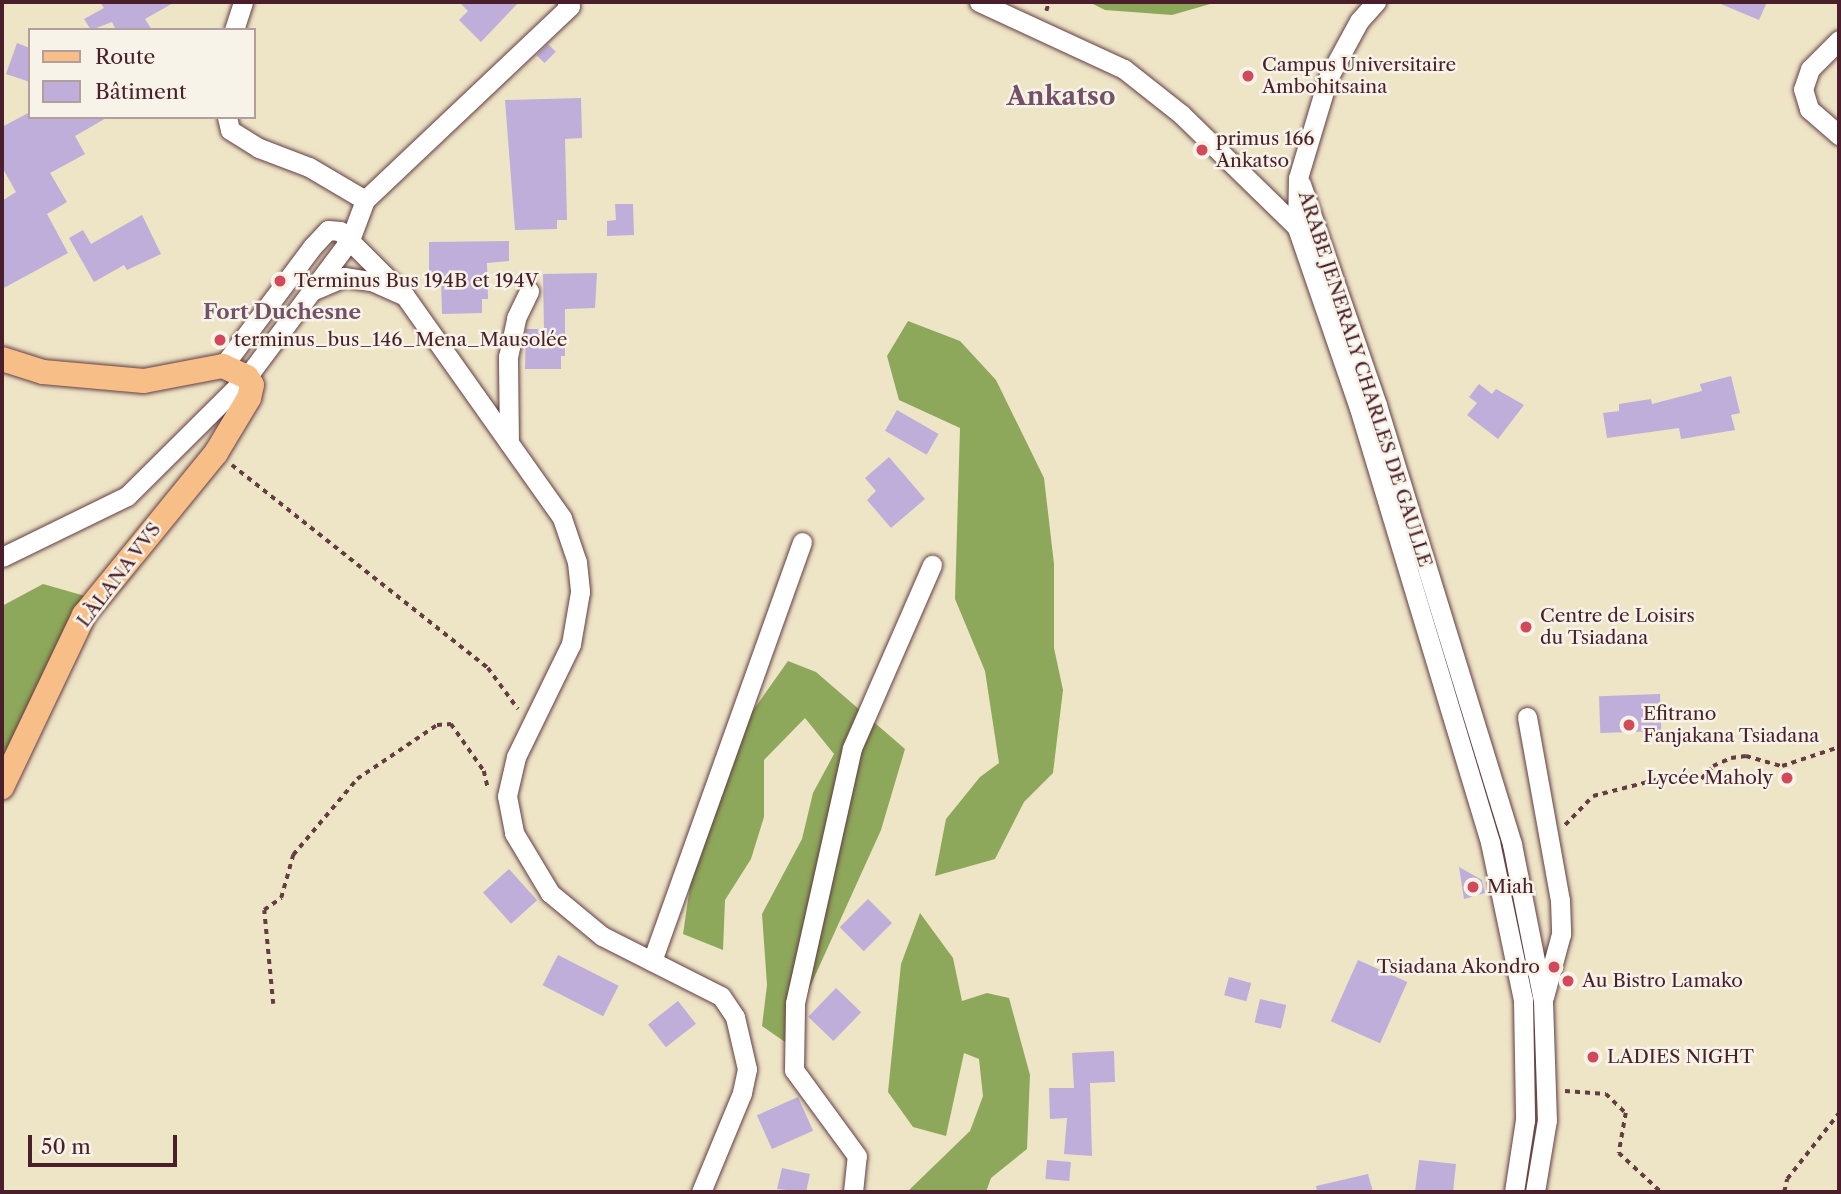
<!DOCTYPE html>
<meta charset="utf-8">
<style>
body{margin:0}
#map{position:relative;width:1841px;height:1194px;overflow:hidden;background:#eee4c6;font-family:"Libre Caslon Text",serif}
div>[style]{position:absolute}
.forest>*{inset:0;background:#8da85a}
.building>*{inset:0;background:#bfaed9;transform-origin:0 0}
.path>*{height:3.5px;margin-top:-1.75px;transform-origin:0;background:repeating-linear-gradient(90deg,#633d42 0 5px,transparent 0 10px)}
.roads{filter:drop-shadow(0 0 2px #633d42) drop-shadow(0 0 2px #633d42)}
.minor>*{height:19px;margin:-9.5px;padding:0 9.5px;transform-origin:9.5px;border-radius:9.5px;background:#fff}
.major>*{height:24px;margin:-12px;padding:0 12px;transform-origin:12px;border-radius:12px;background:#f7be88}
.dots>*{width:19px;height:19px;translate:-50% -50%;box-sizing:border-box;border:4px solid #f7f3e8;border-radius:50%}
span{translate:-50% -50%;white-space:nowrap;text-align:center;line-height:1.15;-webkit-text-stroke:5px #f7f3e8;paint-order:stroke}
.poi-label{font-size:19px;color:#4a1f2b}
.left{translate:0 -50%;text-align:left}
.right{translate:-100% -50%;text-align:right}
.street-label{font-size:19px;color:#4a1f2b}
.neighbourhood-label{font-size:21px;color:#735168;font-weight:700}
.district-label{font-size:26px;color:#735168;font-weight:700}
.frame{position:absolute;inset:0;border:4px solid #4a1f2b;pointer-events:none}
.legend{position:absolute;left:28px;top:28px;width:228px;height:91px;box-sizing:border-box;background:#f7f3e8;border:2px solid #b29e9c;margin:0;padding:9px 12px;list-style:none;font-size:21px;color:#4a1f2b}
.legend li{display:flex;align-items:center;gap:14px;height:35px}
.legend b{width:35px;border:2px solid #b29e9c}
.scale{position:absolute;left:28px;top:1135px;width:149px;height:32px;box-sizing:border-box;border:4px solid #4a1f2b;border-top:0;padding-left:9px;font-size:21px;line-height:24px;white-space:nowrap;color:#4a1f2b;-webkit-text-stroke:5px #f7f3e8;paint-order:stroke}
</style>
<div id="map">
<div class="forest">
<div style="clip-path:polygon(1089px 2px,1217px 2px,1172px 15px,1105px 10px)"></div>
<div style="clip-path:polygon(908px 321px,960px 341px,996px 380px,1044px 478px,1054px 564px,1054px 648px,1063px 690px,1053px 773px,1024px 802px,995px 859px,935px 876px,946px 819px,980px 777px,999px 763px,985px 671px,955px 599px,960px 428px,899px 400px,887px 356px)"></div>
<div style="clip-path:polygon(43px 584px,85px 596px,2px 759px,2px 606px)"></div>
<div style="clip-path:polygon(788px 661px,816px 672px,905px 749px,881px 830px,785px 1042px,762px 1026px,767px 985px,762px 914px,802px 839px,813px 793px,834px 754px,805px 718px,764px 760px,764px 817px,751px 859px,725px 900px,723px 950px,683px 934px,694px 859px,723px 791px,740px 729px)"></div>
<div style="clip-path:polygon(920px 913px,953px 958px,962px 1001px,987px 993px,1009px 998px,1030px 1075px,1027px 1149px,991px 1178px,986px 1192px,907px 1192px,970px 1131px,983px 1096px,979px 1059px,964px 1053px,946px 1136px,913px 1127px,888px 1092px,901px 964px)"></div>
</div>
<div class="building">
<div style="clip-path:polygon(100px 2px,175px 2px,145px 19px,152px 30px,116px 30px,112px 22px,91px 30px,84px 19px,104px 8px)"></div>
<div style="clip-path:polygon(459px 2px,519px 2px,481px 42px,459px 20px,468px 11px)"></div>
<div style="clip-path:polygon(1716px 2px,1767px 2px,1759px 20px)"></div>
<div style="clip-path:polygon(17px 43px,30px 48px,30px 82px,6px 74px)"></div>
<div style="left:548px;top:44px;width:11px;height:16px;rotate:45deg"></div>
<div style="clip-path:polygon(581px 98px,582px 138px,565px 139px,567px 220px,557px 220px,557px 229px,515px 230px,505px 100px)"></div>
<div style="clip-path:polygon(30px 112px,30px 117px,108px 117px,75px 136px,85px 154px,50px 173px,67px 202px,47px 214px,68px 253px,2px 289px,2px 201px,16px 192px,2px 167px,2px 127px)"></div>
<div style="clip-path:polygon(615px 204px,633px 204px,634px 235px,607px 236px,607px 221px,616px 220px)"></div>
<div style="clip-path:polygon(142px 215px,161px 254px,127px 270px,124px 265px,94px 282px,69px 238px,83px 230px,91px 244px)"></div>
<div style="clip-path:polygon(509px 241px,509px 261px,487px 263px,488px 299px,482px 299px,482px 313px,442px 314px,441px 279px,429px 279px,429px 242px)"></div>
<div style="clip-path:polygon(597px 273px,595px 308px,565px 309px,565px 356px,561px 356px,561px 369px,525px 369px,526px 329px,544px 329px,543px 274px)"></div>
<div style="clip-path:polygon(1731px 376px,1740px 413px,1731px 415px,1735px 430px,1681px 439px,1679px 428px,1607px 438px,1603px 413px,1619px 411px,1619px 404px,1651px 399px,1652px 404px,1702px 391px,1700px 384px)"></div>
<div style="clip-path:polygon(1479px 384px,1492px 394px,1496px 389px,1524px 405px,1498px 439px,1467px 415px,1477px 403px,1469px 397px)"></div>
<div style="left:897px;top:410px;width:48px;height:24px;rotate:30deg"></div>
<div style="clip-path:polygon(889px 457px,925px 499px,891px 528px,867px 500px,876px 491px,865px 478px)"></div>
<div style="left:1660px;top:694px;width:37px;height:61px;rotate:88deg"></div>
<div style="clip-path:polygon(1459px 867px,1482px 880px,1485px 893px,1464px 899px)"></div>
<div style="left:509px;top:869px;width:42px;height:35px;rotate:48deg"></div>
<div style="left:868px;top:899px;width:34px;height:40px;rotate:45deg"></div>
<div style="left:558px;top:955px;width:68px;height:34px;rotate:27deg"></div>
<div style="left:1358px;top:960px;width:54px;height:67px;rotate:24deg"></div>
<div style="left:1229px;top:977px;width:23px;height:19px;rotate:15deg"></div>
<div style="left:836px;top:988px;width:35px;height:40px;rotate:44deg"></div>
<div style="left:1260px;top:999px;width:27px;height:24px;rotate:13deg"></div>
<div style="left:678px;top:1001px;width:29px;height:38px;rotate:52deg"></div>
<div style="clip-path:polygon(1114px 1051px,1115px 1082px,1090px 1083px,1092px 1156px,1064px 1154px,1067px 1118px,1050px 1119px,1049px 1088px,1074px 1088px,1072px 1053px)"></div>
<div style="left:798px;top:1097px;width:37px;height:45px;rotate:66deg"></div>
<div style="left:1047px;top:1160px;width:24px;height:19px;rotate:5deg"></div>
<div style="clip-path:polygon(1419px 1160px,1456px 1164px,1453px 1192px,1415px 1192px)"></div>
<div style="clip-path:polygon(782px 1168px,810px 1174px,806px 1192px,777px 1189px)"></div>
<div style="clip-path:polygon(1368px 1174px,1373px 1192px,1317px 1192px,1316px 1186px)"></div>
</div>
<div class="path">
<div style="left:1046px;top:11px;width:9px;rotate:-72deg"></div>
<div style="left:232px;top:465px;width:327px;rotate:38.4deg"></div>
<div style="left:488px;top:668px;width:51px;rotate:53.8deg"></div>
<div style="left:1565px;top:825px;width:40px;rotate:-46deg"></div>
<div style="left:1593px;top:796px;width:85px;rotate:-14.4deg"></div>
<div style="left:1675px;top:775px;width:26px;rotate:9deg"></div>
<div style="left:1701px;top:779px;width:18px;rotate:-47deg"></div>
<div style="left:1713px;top:766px;width:20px;rotate:-24deg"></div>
<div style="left:1731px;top:758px;width:15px;rotate:-8deg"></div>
<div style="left:1746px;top:756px;width:37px;rotate:16deg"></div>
<div style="left:1782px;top:766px;width:60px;rotate:-18.4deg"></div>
<div style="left:273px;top:1004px;width:94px;rotate:-95.5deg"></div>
<div style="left:264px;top:910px;width:21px;rotate:-35deg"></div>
<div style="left:281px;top:898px;width:45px;rotate:-74.4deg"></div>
<div style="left:293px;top:855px;width:99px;rotate:-49.9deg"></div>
<div style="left:357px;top:779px;width:97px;rotate:-34deg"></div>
<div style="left:437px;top:725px;width:14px;rotate:-4deg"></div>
<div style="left:451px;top:724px;width:57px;rotate:54.9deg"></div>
<div style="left:484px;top:771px;width:18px;rotate:77deg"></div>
<div style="left:1565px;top:1091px;width:41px;rotate:4.2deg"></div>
<div style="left:1606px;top:1094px;width:28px;rotate:44deg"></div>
<div style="left:1626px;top:1113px;width:41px;rotate:99.9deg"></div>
<div style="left:1619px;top:1153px;width:57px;rotate:42.9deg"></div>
<div style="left:1784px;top:1192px;width:13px;rotate:-77deg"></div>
<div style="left:1787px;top:1179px;width:84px;rotate:-51.8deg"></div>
</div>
<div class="roads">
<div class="minor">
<div style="left:979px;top:2px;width:160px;rotate:24.8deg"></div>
<div style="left:1124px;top:69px;width:73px;rotate:38.3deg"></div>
<div style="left:1181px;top:114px;width:168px;rotate:44.3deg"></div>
<div style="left:1376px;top:2px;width:25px;rotate:132deg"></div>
<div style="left:1359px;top:21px;width:65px;rotate:118.5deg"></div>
<div style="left:1328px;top:78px;width:104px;rotate:106.7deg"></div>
<div style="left:1298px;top:178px;width:50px;rotate:91.1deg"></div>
<div style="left:1297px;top:228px;width:190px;rotate:71deg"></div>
<div style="left:1359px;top:408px;width:453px;rotate:73.2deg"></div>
<div style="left:1490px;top:842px;width:161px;rotate:78.2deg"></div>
<div style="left:1523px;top:1000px;width:120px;rotate:89deg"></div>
<div style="left:1525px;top:1120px;width:73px;rotate:98.7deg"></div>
<div style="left:234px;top:30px;width:29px;rotate:-72deg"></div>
<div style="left:1839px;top:40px;width:41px;rotate:135deg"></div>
<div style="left:1810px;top:69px;width:21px;rotate:109deg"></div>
<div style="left:1803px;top:89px;width:21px;rotate:73deg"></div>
<div style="left:1809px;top:109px;width:40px;rotate:41deg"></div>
<div style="left:227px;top:117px;width:13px;rotate:77deg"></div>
<div style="left:230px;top:130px;width:34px;rotate:32deg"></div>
<div style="left:259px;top:148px;width:53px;rotate:20.8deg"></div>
<div style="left:309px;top:167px;width:65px;rotate:30.5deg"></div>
<div style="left:1301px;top:184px;width:234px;rotate:71deg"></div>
<div style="left:1377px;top:405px;width:459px;rotate:72.9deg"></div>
<div style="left:1512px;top:844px;width:160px;rotate:78.8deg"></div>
<div style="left:1543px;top:1001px;width:119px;rotate:88.1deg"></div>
<div style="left:1547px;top:1120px;width:73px;rotate:99.5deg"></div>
<div style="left:314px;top:290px;width:33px;rotate:-23deg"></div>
<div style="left:344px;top:277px;width:30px;rotate:9deg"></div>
<div style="left:374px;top:282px;width:30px;rotate:24deg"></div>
<div style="left:223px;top:366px;width:149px;rotate:-53.2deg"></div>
<div style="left:312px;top:247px;width:23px;rotate:-47deg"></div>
<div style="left:328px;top:230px;width:12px;rotate:5deg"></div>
<div style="left:340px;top:231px;width:92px;rotate:45deg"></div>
<div style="left:405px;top:296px;width:272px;rotate:54.7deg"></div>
<div style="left:562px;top:518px;width:46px;rotate:71.2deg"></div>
<div style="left:577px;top:562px;width:30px;rotate:84deg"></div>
<div style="left:580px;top:592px;width:53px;rotate:99.8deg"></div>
<div style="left:571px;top:644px;width:126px;rotate:116deg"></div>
<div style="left:516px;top:757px;width:40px;rotate:103deg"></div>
<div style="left:507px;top:796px;width:38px;rotate:79deg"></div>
<div style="left:514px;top:833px;width:70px;rotate:59deg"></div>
<div style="left:550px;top:893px;width:67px;rotate:39.6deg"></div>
<div style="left:602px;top:936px;width:133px;rotate:26.8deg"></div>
<div style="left:721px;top:996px;width:25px;rotate:56deg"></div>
<div style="left:735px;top:1017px;width:53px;rotate:77deg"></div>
<div style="left:747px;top:1069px;width:25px;rotate:102deg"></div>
<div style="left:742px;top:1093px;width:107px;rotate:112.5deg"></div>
<div style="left:509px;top:443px;width:86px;rotate:-90.7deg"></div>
<div style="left:508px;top:357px;width:40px;rotate:-78deg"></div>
<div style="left:516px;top:318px;width:30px;rotate:-64deg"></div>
<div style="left:2px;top:557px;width:139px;rotate:-26deg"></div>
<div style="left:127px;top:496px;width:169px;rotate:-44.8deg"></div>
<div style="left:247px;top:377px;width:171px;rotate:-53.1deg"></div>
<div style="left:350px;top:240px;width:43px;rotate:-69.4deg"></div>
<div style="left:365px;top:200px;width:282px;rotate:-43.4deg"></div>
<div style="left:570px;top:6px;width:5px;rotate:-127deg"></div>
<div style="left:1527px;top:717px;width:186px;rotate:79.8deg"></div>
<div style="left:1560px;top:900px;width:34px;rotate:88deg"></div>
<div style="left:1561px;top:934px;width:65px;rotate:105.1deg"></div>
<div style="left:652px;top:961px;width:445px;rotate:-70.3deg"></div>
<div style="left:853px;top:1192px;width:36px;rotate:-84deg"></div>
<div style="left:857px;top:1156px;width:107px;rotate:-126.2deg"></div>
<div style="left:794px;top:1070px;width:67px;rotate:-89.1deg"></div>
<div style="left:795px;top:1003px;width:261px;rotate:-77.4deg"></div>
<div style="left:852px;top:748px;width:200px;rotate:-66.4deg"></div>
</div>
<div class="major">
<div style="left:2px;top:359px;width:43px;rotate:17.6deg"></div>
<div style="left:43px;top:372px;width:101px;rotate:5.1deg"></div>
<div style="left:144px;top:381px;width:80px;rotate:-10.8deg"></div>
<div style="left:223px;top:366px;width:26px;rotate:25deg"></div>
<div style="left:247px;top:377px;width:9px;rotate:58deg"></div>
<div style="left:252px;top:385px;width:13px;rotate:103deg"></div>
<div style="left:249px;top:398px;width:64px;rotate:121deg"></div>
<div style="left:216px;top:453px;width:209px;rotate:129.2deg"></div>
<div style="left:84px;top:615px;width:191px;rotate:115.5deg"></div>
</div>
</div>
<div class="dots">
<div style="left:1248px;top:76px;background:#d1495b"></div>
<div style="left:1202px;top:150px;background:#d1495b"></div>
<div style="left:280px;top:281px;background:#d1495b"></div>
<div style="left:220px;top:340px;background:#d1495b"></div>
<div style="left:1526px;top:627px;background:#d1495b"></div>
<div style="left:1629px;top:725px;background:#d1495b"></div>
<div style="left:1787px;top:778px;background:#d1495b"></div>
<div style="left:1473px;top:887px;background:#d1495b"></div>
<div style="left:1554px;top:967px;background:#d1495b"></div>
<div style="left:1568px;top:981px;background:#d1495b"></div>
<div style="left:1593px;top:1057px;background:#d1495b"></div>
</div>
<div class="poi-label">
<span class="left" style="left:1262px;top:76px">Campus Universitaire<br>Ambohitsaina</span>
<span class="left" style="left:1216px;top:150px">primus 166<br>Ankatso</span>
<span class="left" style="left:294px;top:281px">Terminus Bus 194B et 194V</span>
<span class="left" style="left:234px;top:340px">terminus_bus_146_Mena_Mausolée</span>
<span class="left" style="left:1540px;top:627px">Centre de Loisirs<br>du Tsiadana</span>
<span class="left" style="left:1643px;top:725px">Efitrano<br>Fanjakana Tsiadana</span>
<span class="right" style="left:1773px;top:778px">Lycée Maholy</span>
<span class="left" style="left:1487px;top:887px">Miah</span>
<span class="right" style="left:1540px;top:967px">Tsiadana Akondro</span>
<span class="left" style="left:1582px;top:981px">Au Bistro Lamako</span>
<span class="left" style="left:1607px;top:1057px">LADIES NIGHT</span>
</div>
<div class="street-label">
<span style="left:1365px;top:379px;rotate:72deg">ARABE JENERALY CHARLES DE GAULLE</span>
<span style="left:119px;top:575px;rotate:-53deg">LÀLANA VVS</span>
</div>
<div class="neighbourhood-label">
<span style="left:282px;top:312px">Fort Duchesne</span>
</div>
<div class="district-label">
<span style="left:1061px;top:97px">Ankatso</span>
</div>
<div class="frame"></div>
<ul class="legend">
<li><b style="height:9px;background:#f7be88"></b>Route</li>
<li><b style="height:19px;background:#bfaed9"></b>Bâtiment</li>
</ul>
<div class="scale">50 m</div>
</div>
